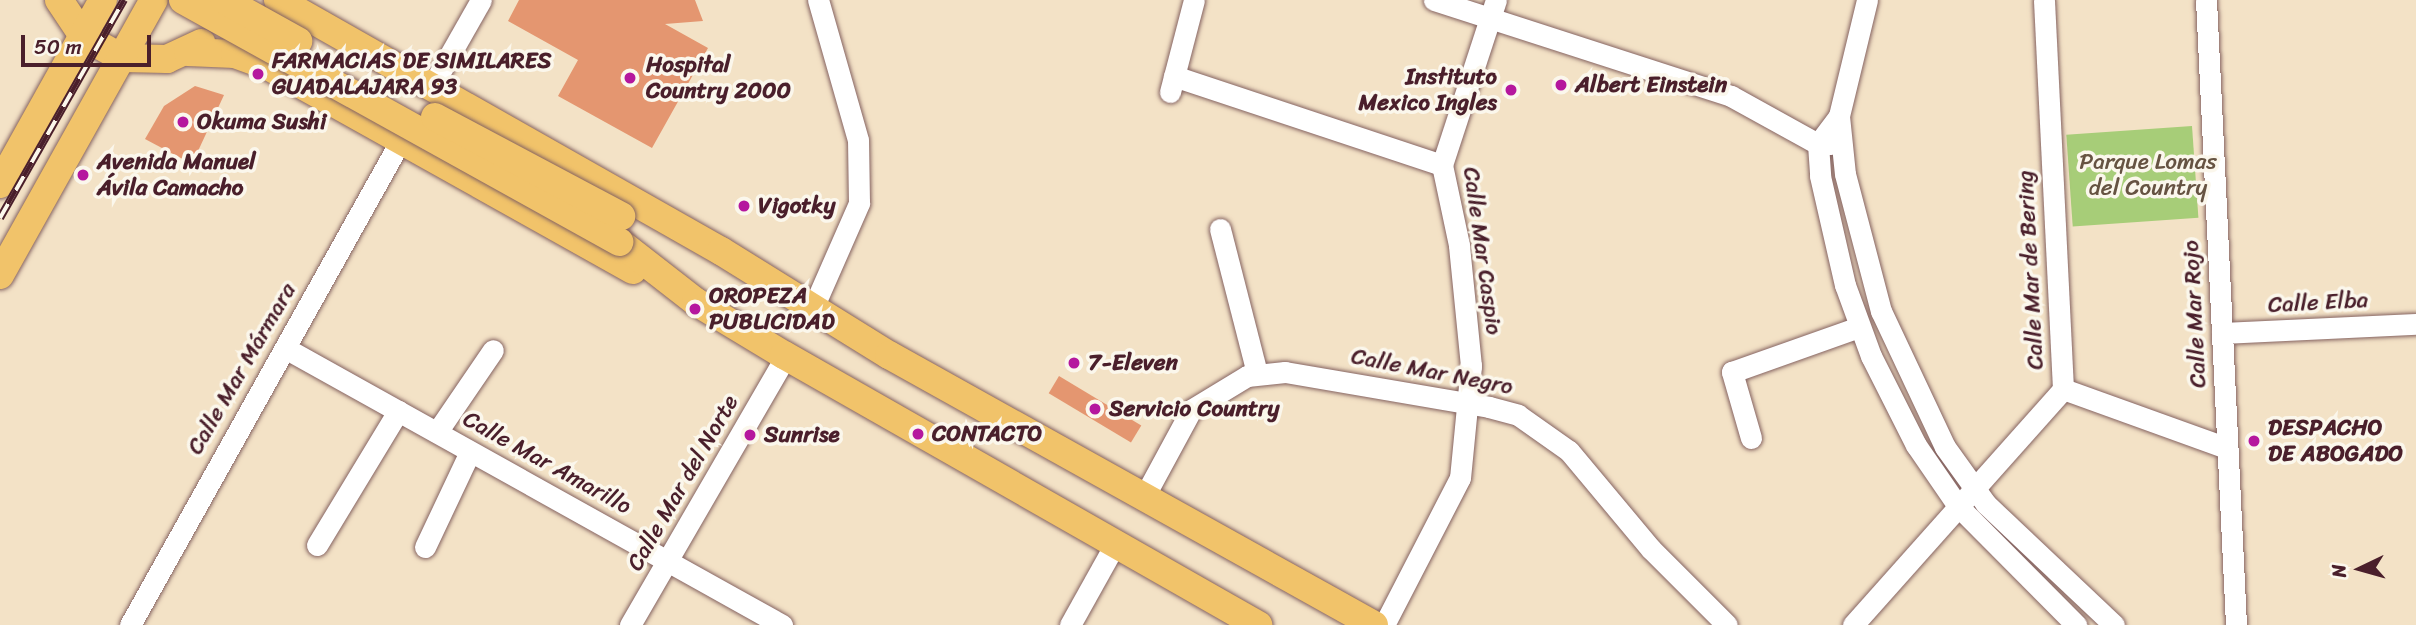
<!DOCTYPE html>
<meta charset="utf-8">
<style>
body{margin:0}
#map{position:relative;width:2416px;height:625px;overflow:hidden;background:#f3e2c6;font-family:Sriracha,sans-serif}
div>[style]{position:absolute}
.green>*{inset:0;background:#a7cd78;transform-origin:0 0}
.building>*{inset:0;background:#e49670;transform-origin:0 0}
.roads{filter:drop-shadow(0 0 2px #856361) drop-shadow(0 0 2px #856361)}
.minor>*{height:21px;margin:-10.5px;padding:0 10.5px;transform-origin:10.5px;border-radius:10.5px;background:#fff}
.major>*{height:28px;margin:-14px;padding:0 14px;transform-origin:14px;border-radius:14px;background:#f1c36a}
.rail>*{height:8px;margin-top:-4px;transform-origin:0;background:repeating-linear-gradient(90deg,#fbf7ec 0 16px,#4a1f2b 0 32px);box-sizing:border-box;border-block:2px solid #4a1f2b}
.bridges{filter:drop-shadow(0 0 2px #856361) drop-shadow(0 0 2px #856361)}
.major-bridge>*{height:28px;margin:-14px;padding:0 14px;transform-origin:14px;border-radius:14px;background:#f1c36a}
.dots>*{width:19px;height:19px;translate:-50% -50%;box-sizing:border-box;border:4px solid #fbf7ec;border-radius:50%}
span{translate:-50% -50%;white-space:nowrap;text-align:center;line-height:1.15;-webkit-text-stroke:7px #fbf7ec;paint-order:stroke}
.poi-label{font-size:23px;color:#4a1f2b;font-weight:700}
.left{translate:0 -50%;text-align:left}
.right{translate:-100% -50%;text-align:right}
.park-label{font-size:23px;color:#665342}
.street-label{font-size:23px;color:#4a1f2b}
.north{position:absolute;left:2325px;top:534px;width:70px;height:70px;-webkit-text-stroke:5px #fbf7ec;paint-order:stroke;rotate:265deg;font-size:19px;font-weight:700;line-height:28px;text-align:center;color:#4a1f2b}
.north::after{content:'';display:block;margin:auto;width:24px;height:32px;background:#4a1f2b;clip-path:polygon(50% 0,100% 100%,50% 72%,0 100%)}
.scale{position:absolute;left:21px;top:35px;width:130px;height:32px;box-sizing:border-box;border:4px solid #4a1f2b;border-top:0;padding-left:9px;font-size:21px;line-height:24px;white-space:nowrap;color:#4a1f2b;-webkit-text-stroke:5px #fbf7ec;paint-order:stroke}
</style>
<div id="map">
<div class="green">
<div style="left:2192px;top:126px;width:92px;height:126px;rotate:86deg"></div>
</div>
<div class="building">
<div style="clip-path:polygon(519px 0,695px 0,703px 21px,665px 24px,708px 48px,652px 148px,558px 96px,578px 60px,508px 21px)"></div>
<div style="clip-path:polygon(195px 86px,224px 95px,192px 164px,145px 139px,164px 106px)"></div>
<div style="left:1059px;top:376px;width:96px;height:20px;rotate:31deg"></div>
</div>
<div class="roads">
<div class="minor">
<div style="left:1434px;top:0;width:312px;rotate:17.9deg"></div>
<div style="left:1731px;top:96px;width:99px;rotate:28.9deg"></div>
<div style="left:1818px;top:144px;width:13px"></div>
<div style="left:1867px;top:0;width:119px;rotate:103.6deg"></div>
<div style="left:1839px;top:116px;width:58px;rotate:84.1deg"></div>
<div style="left:1845px;top:174px;width:142px;rotate:75.3deg"></div>
<div style="left:1881px;top:311px;width:150px;rotate:64.8deg"></div>
<div style="left:1945px;top:447px;width:70px;rotate:54.3deg"></div>
<div style="left:1986px;top:504px;width:176px;rotate:43.4deg"></div>
<div style="left:2206px;top:0;width:626px;rotate:87.25deg"></div>
<div style="left:1174px;top:76px;width:282px;rotate:18.4deg"></div>
<div style="left:431px;top:88px;width:101px;rotate:-60.4deg"></div>
<div style="left:1170px;top:92px;width:95px;rotate:-75.4deg"></div>
<div style="left:1839px;top:116px;width:35px;rotate:127deg"></div>
<div style="left:1818px;top:144px;width:32px;rotate:86deg"></div>
<div style="left:1820px;top:176px;width:112px;rotate:77.1deg"></div>
<div style="left:1845px;top:285px;width:76px;rotate:69.9deg"></div>
<div style="left:1871px;top:356px;width:100px;rotate:63.2deg"></div>
<div style="left:1916px;top:445px;width:74px;rotate:55.5deg"></div>
<div style="left:1958px;top:506px;width:168px;rotate:45.2deg"></div>
<div style="left:1220px;top:229px;width:149px;rotate:75.6deg"></div>
<div style="left:813px;top:308px;width:115px;rotate:-66.3deg"></div>
<div style="left:859px;top:203px;width:63px;rotate:-90.9deg"></div>
<div style="left:858px;top:140px;width:146px;rotate:-105.9deg"></div>
<div style="left:2222px;top:333px;width:194px;rotate:-2.7deg"></div>
<div style="left:285px;top:348px;width:569px;rotate:29.13deg"></div>
<div style="left:2063px;top:389px;width:174px;rotate:19.8deg"></div>
<div style="left:437px;top:432px;width:99px;rotate:-55.7deg"></div>
<div style="left:1751px;top:438px;width:69px;rotate:-106.1deg"></div>
<div style="left:1732px;top:372px;width:135px;rotate:-19.5deg"></div>
<div style="left:1144px;top:497px;width:99px;rotate:-61.6deg"></div>
<div style="left:1191px;top:410px;width:66px;rotate:-31.3deg"></div>
<div style="left:1247px;top:376px;width:38px;rotate:-6deg"></div>
<div style="left:1285px;top:372px;width:207px;rotate:9.7deg"></div>
<div style="left:1489px;top:407px;width:30px;rotate:15deg"></div>
<div style="left:1518px;top:415px;width:62px;rotate:35.2deg"></div>
<div style="left:1569px;top:451px;width:128px;rotate:50.1deg"></div>
<div style="left:1651px;top:549px;width:107px;rotate:45deg"></div>
<div style="left:317px;top:545px;width:157px;rotate:-58.8deg"></div>
<div style="left:425px;top:547px;width:105px;rotate:-64.7deg"></div>
<div style="left:130px;top:625px;width:556px;rotate:-60.81deg"></div>
<div style="left:630px;top:625px;width:299px;rotate:-59.9deg"></div>
<div style="left:1070px;top:625px;width:93px;rotate:-60.9deg"></div>
<div style="left:1384px;top:625px;width:165px;rotate:-62.7deg"></div>
<div style="left:1460px;top:478px;width:113px;rotate:-84.4deg"></div>
<div style="left:1471px;top:366px;width:122px;rotate:-95.7deg"></div>
<div style="left:1459px;top:245px;width:82px;rotate:-102deg"></div>
<div style="left:1442px;top:165px;width:174px;rotate:-71.9deg"></div>
<div style="left:1853px;top:625px;width:316px;rotate:-48.3deg"></div>
<div style="left:2063px;top:389px;width:389px;rotate:-92.8deg"></div>
</div>
<div class="major">
<div style="left:59px;top:0;width:43px;rotate:56.3deg"></div>
<div style="left:83px;top:36px;width:45px;rotate:29.4deg"></div>
<div style="left:122px;top:58px;width:45px;rotate:1.3deg"></div>
<div style="left:167px;top:59px;width:38px;rotate:-25deg"></div>
<div style="left:278px;top:0;width:509px;rotate:29.54deg"></div>
<div style="left:721px;top:251px;width:198px;rotate:31.8deg"></div>
<div style="left:889px;top:355px;width:555px;rotate:29.1deg"></div>
<div style="left:188px;top:52px;width:47px;rotate:2.4deg"></div>
<div style="left:235px;top:54px;width:35px;rotate:20deg"></div>
<div style="left:268px;top:66px;width:418px;rotate:29.2deg"></div>
<div style="left:0;top:184px;width:211px;rotate:-60.8deg"></div>
<div style="left:619px;top:242px;width:98px;rotate:37.9deg"></div>
<div style="left:696px;top:302px;width:103px;rotate:31.1deg"></div>
<div style="left:784px;top:355px;width:546px;rotate:29.67deg"></div>
<div style="left:0;top:275px;width:315px;rotate:-60.8deg"></div>
</div>
</div>
<div class="rail">
<div style="left:0;top:218px;width:251px;rotate:-60.4deg"></div>
</div>
<div class="bridges">
<div class="major-bridge">
<div style="left:183px;top:0;width:499px;rotate:29deg"></div>
<div style="left:224px;top:0;width:85px;rotate:29deg"></div>
<div style="left:435px;top:117px;width:211px;rotate:28deg"></div>
</div>
</div>
<div class="dots">
<div style="left:258px;top:74px;background:#b5179e"></div>
<div style="left:630px;top:78px;background:#b5179e"></div>
<div style="left:1561px;top:85px;background:#b5179e"></div>
<div style="left:1511px;top:90px;background:#b5179e"></div>
<div style="left:183px;top:122px;background:#b5179e"></div>
<div style="left:83px;top:175px;background:#b5179e"></div>
<div style="left:744px;top:206px;background:#b5179e"></div>
<div style="left:695px;top:309px;background:#b5179e"></div>
<div style="left:1074px;top:363px;background:#b5179e"></div>
<div style="left:1095px;top:409px;background:#b5179e"></div>
<div style="left:918px;top:434px;background:#b5179e"></div>
<div style="left:750px;top:435px;background:#b5179e"></div>
<div style="left:2254px;top:441px;background:#b5179e"></div>
</div>
<div class="poi-label">
<span class="left" style="left:272px;top:74px">FARMACIAS DE SIMILARES<br>GUADALAJARA 93</span>
<span class="left" style="left:646px;top:78px">Hospital<br>Country 2000</span>
<span class="right" style="left:1497px;top:90px">Instituto<br>Mexico Ingles</span>
<span class="left" style="left:1575px;top:85px">Albert Einstein</span>
<span class="left" style="left:197px;top:122px">Okuma Sushi</span>
<span class="left" style="left:97px;top:175px">Avenida Manuel<br>Ávila Camacho</span>
<span class="left" style="left:758px;top:206px">Vigotky</span>
<span class="left" style="left:709px;top:309px">OROPEZA<br>PUBLICIDAD</span>
<span class="left" style="left:1088px;top:363px">7-Eleven</span>
<span class="left" style="left:1109px;top:409px">Servicio Country</span>
<span class="left" style="left:2268px;top:441px">DESPACHO<br>DE ABOGADO</span>
<span class="left" style="left:932px;top:434px">CONTACTO</span>
<span class="left" style="left:764px;top:435px">Sunrise</span>
</div>
<div class="park-label">
<span style="left:2148px;top:175px">Parque Lomas<br>del Country</span>
</div>
<div class="street-label">
<span style="left:1482px;top:251px;rotate:82deg">Calle Mar Caspio</span>
<span style="left:2031px;top:270px;rotate:-93deg">Calle Mar de Bering</span>
<span style="left:2318px;top:303px;rotate:-3deg">Calle Elba</span>
<span style="left:2195px;top:314px;rotate:-93deg">Calle Mar Rojo</span>
<span style="left:242px;top:369px;rotate:-60deg">Calle Mar Mármara</span>
<span style="left:1432px;top:372px;rotate:11deg">Calle Mar Negro</span>
<span style="left:547px;top:463px;rotate:29deg">Calle Mar Amarillo</span>
<span style="left:683px;top:483px;rotate:-60deg">Calle Mar del Norte</span>
</div>
<div class="north">N</div>
<div class="scale">50 m</div>
</div>
